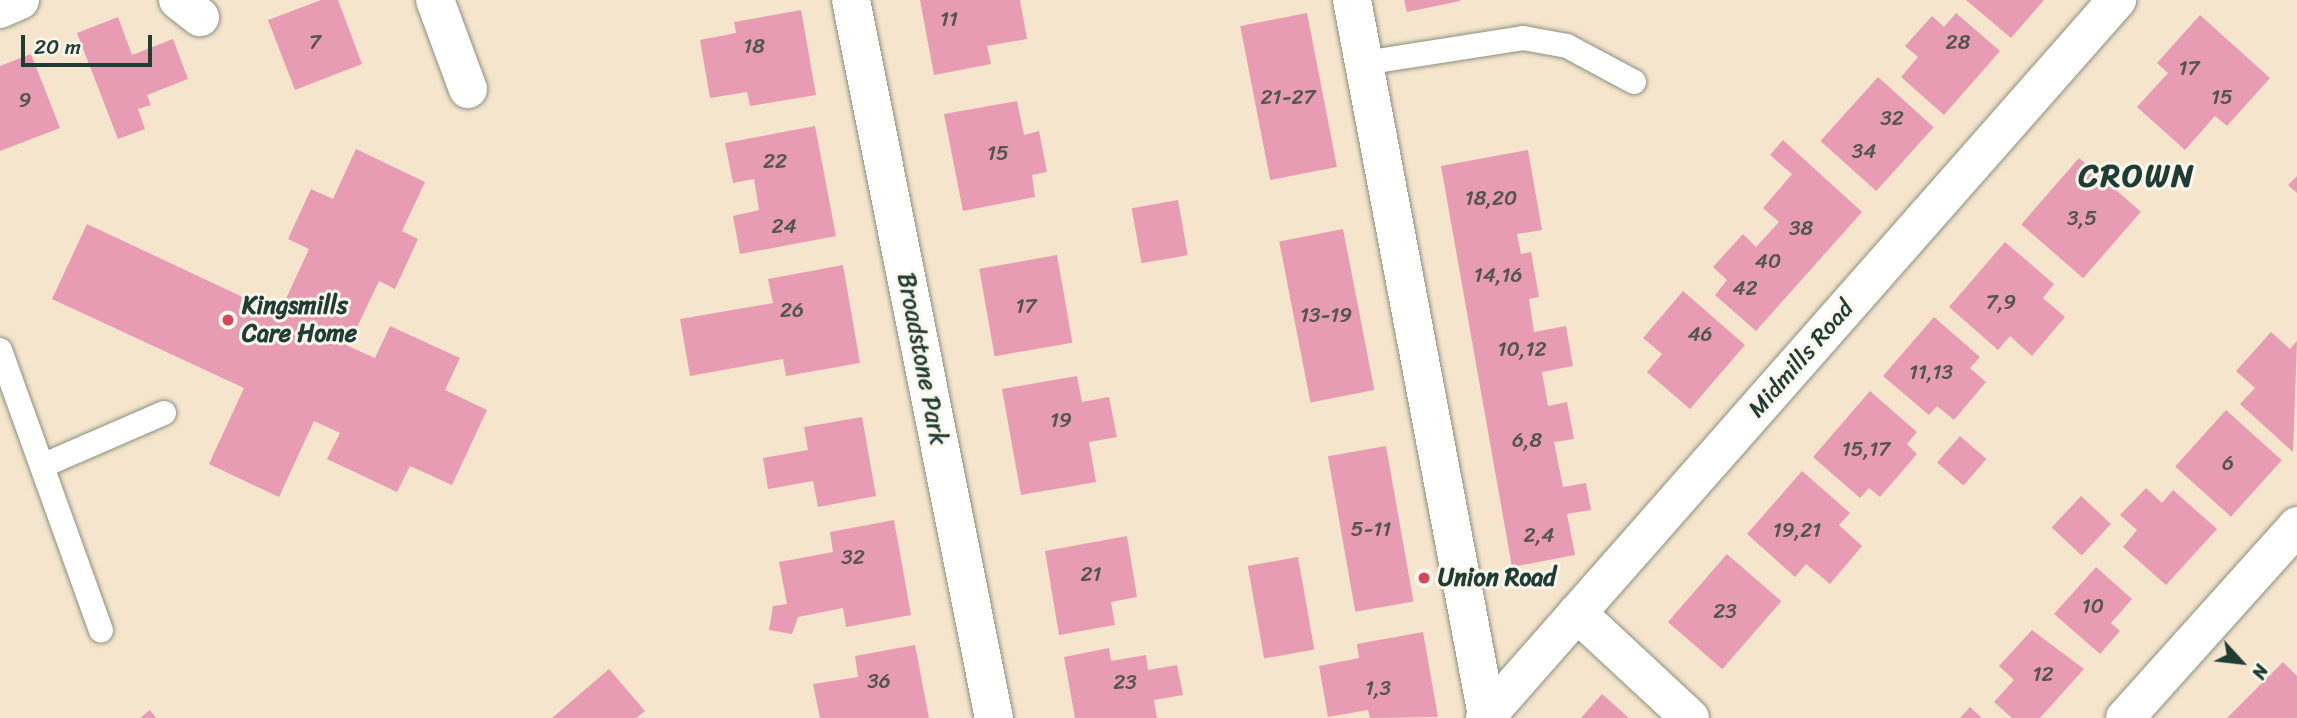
<!DOCTYPE html>
<style>
body{margin:0}
#map{position:relative;width:2297px;height:718px;overflow:hidden;background:#f5e5cc;font-family:Sriracha,sans-serif}
div>[style]{position:absolute}
.building>*{inset:0;background:#e89cb4;transform-origin:0 0}
.roads{filter:drop-shadow(0 0 2px #8a9180) drop-shadow(0 0 2px #8a9180)}
.service>*{height:24px;margin:-12px;padding:0 12px;transform-origin:12px;border-radius:12px;background:#fff}
.minor>*{height:38px;margin:-19px;padding:0 19px;transform-origin:19px;border-radius:19px;background:#fff}
.dots>*{width:19px;height:19px;translate:-50% -50%;box-sizing:border-box;border:4px solid #fbf7ec;border-radius:50%}
span{translate:-50% -50%;white-space:nowrap;text-align:center;line-height:1.15;-webkit-text-stroke:6px #fbf7ec;paint-order:stroke}
.number-label{font-size:21px;color:#515554}
.number-label span{-webkit-text-stroke-width:0}
.poi-label{font-size:24px;color:#1f3d34;font-weight:700}
.left{translate:0 -50%;text-align:left}
.street-label{font-size:24px;color:#1f3d34}
.district-label{font-size:32px;color:#1f3d34;font-weight:700;letter-spacing:2px}
.north{position:absolute;left:2206px;top:627px;width:70px;height:70px;-webkit-text-stroke:5px #fbf7ec;paint-order:stroke;rotate:117deg;font-size:19px;font-weight:700;line-height:28px;text-align:center;color:#1f3d34}
.north::after{content:'';display:block;margin:auto;width:24px;height:32px;background:#1f3d34;clip-path:polygon(50% 0,100% 100%,50% 72%,0 100%)}
.scale{position:absolute;left:21px;top:35px;width:131px;height:32px;box-sizing:border-box;border:4px solid #1f3d34;border-top:0;padding-left:9px;font-size:21px;line-height:24px;white-space:nowrap;color:#1f3d34;-webkit-text-stroke:5px #fbf7ec;paint-order:stroke}
</style>
<div id="map">
<div class="building">
<div style="clip-path:polygon(321px 0,338px 0,362px 64px,295px 90px,268px 20px)"></div>
<div style="clip-path:polygon(920px 0,1020px 0,1027px 39px,987px 46px,991px 64px,934px 75px)"></div>
<div style="clip-path:polygon(1404px 0,1460px 0,1460px 1px,1407px 12px)"></div>
<div style="clip-path:polygon(1966px 0,2044px 0,2011px 38px)"></div>
<div style="clip-path:polygon(801px 10px,816px 95px,750px 106px,747px 92px,710px 98px,700px 40px,736px 33px,734px 22px)"></div>
<div style="left:1307px;top:13px;width:157px;height:68px;rotate:79deg"></div>
<div style="clip-path:polygon(1956px 13px,2000px 51px,1944px 115px,1901px 77px,1918px 57px,1905px 46px,1932px 16px,1944px 27px)"></div>
<div style="clip-path:polygon(2200px 15px,2270px 78px,2227px 126px,2215px 116px,2185px 150px,2137px 107px,2168px 73px,2157px 63px)"></div>
<div style="clip-path:polygon(118px 17px,132px 55px,173px 39px,188px 79px,147px 95px,151px 105px,138px 109px,145px 129px,118px 139px,77px 33px)"></div>
<div style="clip-path:polygon(31px 54px,60px 128px,0 151px,0 66px)"></div>
<div style="left:1878px;top:77px;width:75px;height:86px;rotate:42deg"></div>
<div style="clip-path:polygon(1017px 101px,1024px 135px,1039px 131px,1047px 172px,1032px 175px,1035px 197px,963px 211px,944px 114px)"></div>
<div style="clip-path:polygon(815px 126px,836px 236px,740px 254px,733px 216px,759px 210px,754px 179px,733px 183px,725px 143px)"></div>
<div style="clip-path:polygon(1783px 140px,1862px 212px,1756px 331px,1715px 295px,1727px 280px,1713px 267px,1743px 234px,1756px 247px,1779px 222px,1763px 208px,1792px 174px,1770px 155px)"></div>
<div style="clip-path:polygon(356px 149px,425px 182px,402px 231px,418px 239px,395px 289px,379px 281px,348px 346px,375px 358px,390px 326px,460px 358px,445px 390px,487px 410px,452px 485px,410px 466px,397px 492px,327px 459px,340px 433px,314px 421px,279px 497px,209px 464px,244px 388px,52px 299px,87px 224px,279px 314px,309px 249px,288px 239px,311px 189px,333px 199px)"></div>
<div style="clip-path:polygon(1528px 150px,1542px 230px,1517px 234px,1521px 254px,1531px 252px,1539px 297px,1529px 299px,1534px 332px,1566px 326px,1573px 366px,1542px 372px,1548px 406px,1567px 402px,1574px 439px,1554px 442px,1563px 487px,1586px 483px,1591px 510px,1567px 514px,1575px 555px,1512px 567px,1441px 166px)"></div>
<div style="left:2079px;top:158px;width:82px;height:88px;rotate:41deg"></div>
<div style="clip-path:polygon(2297px 176px,2297px 193px,2288px 185px)"></div>
<div style="left:1178px;top:200px;width:56px;height:47px;rotate:80deg"></div>
<div style="left:1343px;top:229px;width:164px;height:65px;rotate:79deg"></div>
<div style="clip-path:polygon(2005px 242px,2054px 284px,2043px 298px,2065px 317px,2032px 356px,2010px 336px,1998px 350px,1949px 307px)"></div>
<div style="left:1057px;top:255px;width:89px;height:79px;rotate:80deg"></div>
<div style="clip-path:polygon(843px 265px,860px 363px,786px 376px,783px 359px,690px 376px,680px 319px,773px 303px,768px 279px)"></div>
<div style="clip-path:polygon(1683px 291px,1745px 345px,1690px 409px,1647px 372px,1662px 354px,1643px 338px)"></div>
<div style="clip-path:polygon(1934px 317px,1980px 357px,1970px 368px,1986px 382px,1954px 420px,1937px 406px,1929px 415px,1883px 376px)"></div>
<div style="clip-path:polygon(2271px 332px,2290px 349px,2297px 341px,2293px 452px,2240px 404px,2255px 388px,2236px 371px)"></div>
<div style="clip-path:polygon(1077px 376px,1082px 402px,1109px 397px,1117px 437px,1089px 442px,1096px 482px,1021px 495px,1002px 389px)"></div>
<div style="clip-path:polygon(1870px 391px,1917px 432px,1907px 444px,1917px 454px,1880px 497px,1869px 488px,1860px 498px,1813px 457px)"></div>
<div style="left:2226px;top:410px;width:75px;height:76px;rotate:42deg"></div>
<div style="clip-path:polygon(862px 417px,876px 496px,818px 507px,813px 481px,768px 489px,763px 458px,808px 450px,804px 427px)"></div>
<div style="left:1960px;top:436px;width:35px;height:35px;rotate:41deg"></div>
<div style="left:1386px;top:446px;width:158px;height:59px;rotate:80deg"></div>
<div style="clip-path:polygon(1802px 471px,1850px 513px,1839px 525px,1862px 546px,1830px 584px,1806px 564px,1795px 577px,1747px 534px)"></div>
<div style="clip-path:polygon(2146px 488px,2162px 503px,2173px 490px,2217px 529px,2166px 585px,2123px 547px,2137px 530px,2120px 515px)"></div>
<div style="left:2081px;top:496px;width:41px;height:43px;rotate:43deg"></div>
<div style="clip-path:polygon(894px 520px,911px 615px,846px 627px,843px 608px,798px 617px,792px 634px,769px 630px,773px 606px,787px 604px,779px 562px,833px 552px,830px 532px)"></div>
<div style="clip-path:polygon(1127px 536px,1137px 597px,1111px 602px,1115px 625px,1059px 635px,1045px 551px)"></div>
<div style="left:1727px;top:554px;width:72px;height:90px;rotate:41deg"></div>
<div style="left:1298px;top:557px;width:94px;height:51px;rotate:80deg"></div>
<div style="clip-path:polygon(2096px 567px,2132px 599px,2111px 623px,2120px 631px,2100px 654px,2054px 614px)"></div>
<div style="clip-path:polygon(2032px 630px,2084px 669px,2040px 718px,2012px 718px,1994px 702px,2014px 680px,1999px 666px)"></div>
<div style="clip-path:polygon(1423px 632px,1438px 717px,1370px 718px,1368px 710px,1328px 717px,1319px 666px,1359px 658px,1357px 644px)"></div>
<div style="clip-path:polygon(915px 645px,929px 718px,820px 718px,813px 684px,858px 677px,855px 656px)"></div>
<div style="clip-path:polygon(1109px 648px,1111px 661px,1146px 655px,1148px 670px,1177px 665px,1183px 695px,1154px 700px,1157px 718px,1075px 718px,1064px 657px)"></div>
<div style="clip-path:polygon(2283px 662px,2297px 676px,2297px 718px,2227px 718px)"></div>
<div style="clip-path:polygon(609px 669px,645px 711px,636px 718px,552px 718px)"></div>
<div style="clip-path:polygon(1602px 694px,1629px 718px,1581px 718px)"></div>
<div style="clip-path:polygon(1970px 707px,1982px 718px,1960px 718px)"></div>
<div style="clip-path:polygon(150px 710px,156px 718px,140px 718px)"></div>
</div>
<div class="roads">
<div class="service">
<div style="left:1364px;top:63px;width:161px;rotate:-8.9deg"></div>
<div style="left:1523px;top:38px;width:45px;rotate:10.3deg"></div>
<div style="left:1567px;top:46px;width:76px;rotate:28.2deg"></div>
<div style="left:0;top:350px;width:298px;rotate:70.2deg"></div>
<div style="left:42px;top:466px;width:133px;rotate:-23.5deg"></div>
</div>
<div class="minor">
<div style="left:178px;top:0;width:28px;rotate:38deg"></div>
<div style="left:435px;top:0;width:95px;rotate:69.7deg"></div>
<div style="left:851px;top:0;width:732px;rotate:78.74deg"></div>
<div style="left:1352px;top:0;width:729px;rotate:79.32deg"></div>
<div style="left:0;top:9px;width:22px;rotate:-24deg"></div>
<div style="left:1577px;top:613px;width:154px;rotate:42.9deg"></div>
<div style="left:1485px;top:718px;width:957px;rotate:-48.65deg"></div>
<div style="left:2125px;top:718px;width:258px;rotate:-48.1deg"></div>
</div>
</div>
<div class="dots">
<div style="left:228px;top:320px;background:#d1495b"></div>
<div style="left:1424px;top:578px;background:#d1495b"></div>
</div>
<div class="number-label">
<span style="left:949px;top:19px">11</span>
<span style="left:315px;top:42px">7</span>
<span style="left:1958px;top:42px">28</span>
<span style="left:754px;top:46px">18</span>
<span style="left:2189px;top:68px">17</span>
<span style="left:1288px;top:97px">21-27</span>
<span style="left:2222px;top:97px">15</span>
<span style="left:25px;top:100px">9</span>
<span style="left:1892px;top:118px">32</span>
<span style="left:1864px;top:151px">34</span>
<span style="left:998px;top:153px">15</span>
<span style="left:775px;top:161px">22</span>
<span style="left:1491px;top:198px">18,20</span>
<span style="left:2082px;top:218px">3,5</span>
<span style="left:784px;top:226px">24</span>
<span style="left:1801px;top:228px">38</span>
<span style="left:1768px;top:261px">40</span>
<span style="left:1498px;top:275px">14,16</span>
<span style="left:1745px;top:288px">42</span>
<span style="left:2001px;top:302px">7,9</span>
<span style="left:1026px;top:306px">17</span>
<span style="left:792px;top:310px">26</span>
<span style="left:1326px;top:315px">13-19</span>
<span style="left:1700px;top:334px">46</span>
<span style="left:1522px;top:349px">10,12</span>
<span style="left:1931px;top:372px">11,13</span>
<span style="left:1061px;top:420px">19</span>
<span style="left:1527px;top:440px">6,8</span>
<span style="left:1866px;top:449px">15,17</span>
<span style="left:2228px;top:463px">6</span>
<span style="left:1371px;top:529px">5-11</span>
<span style="left:1797px;top:530px">19,21</span>
<span style="left:1539px;top:535px">2,4</span>
<span style="left:853px;top:557px">32</span>
<span style="left:1091px;top:574px">21</span>
<span style="left:2093px;top:606px">10</span>
<span style="left:1725px;top:611px">23</span>
<span style="left:2043px;top:674px">12</span>
<span style="left:879px;top:681px">36</span>
<span style="left:1125px;top:682px">23</span>
<span style="left:1378px;top:688px">1,3</span>
</div>
<div class="poi-label">
<span class="left" style="left:242px;top:320px">Kingsmills<br>Care Home</span>
<span class="left" style="left:1438px;top:578px">Union Road</span>
</div>
<div class="street-label">
<span style="left:922px;top:359px;rotate:79deg">Broadstone Park</span>
<span style="left:1801px;top:359px;rotate:-49deg">Midmills Road</span>
</div>
<div class="district-label">
<span style="left:2137px;top:176px">CROWN</span>
</div>
<div class="north">N</div>
<div class="scale">20 m</div>
</div>
